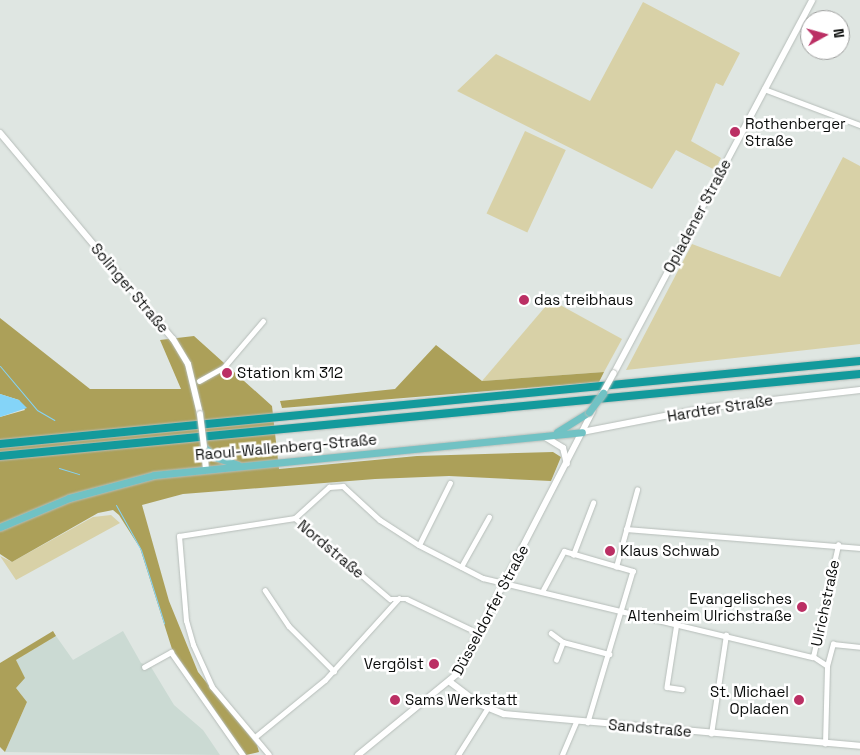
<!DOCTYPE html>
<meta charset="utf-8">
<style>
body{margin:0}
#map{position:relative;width:860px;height:755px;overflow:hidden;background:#dfe6e2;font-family:"Space Grotesk",sans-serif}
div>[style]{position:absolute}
.built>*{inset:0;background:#cbdad3}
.green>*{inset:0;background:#d8d1a7;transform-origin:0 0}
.forest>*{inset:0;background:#aca059}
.water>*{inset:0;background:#84d4f8}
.stream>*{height:1px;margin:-0.5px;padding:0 0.5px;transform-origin:0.5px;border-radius:0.5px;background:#84d4f8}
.roads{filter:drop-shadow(0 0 1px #b6bdb9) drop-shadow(0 0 1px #b6bdb9)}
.street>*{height:4.5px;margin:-2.25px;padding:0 2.25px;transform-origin:2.25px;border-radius:2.25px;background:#fff}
.secondary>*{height:6px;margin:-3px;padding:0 3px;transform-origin:3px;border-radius:3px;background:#fff}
.primary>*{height:7px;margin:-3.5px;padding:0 3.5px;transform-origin:3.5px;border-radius:3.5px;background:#71c2c4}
.highway>*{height:8px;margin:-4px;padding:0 4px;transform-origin:4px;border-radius:4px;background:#139a9c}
.bridges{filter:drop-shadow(0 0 1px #b6bdb9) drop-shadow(0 0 1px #b6bdb9)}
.secondary-bridge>*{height:6px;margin:-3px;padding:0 3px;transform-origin:3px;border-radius:3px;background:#fff}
.primary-bridge>*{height:7px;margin:-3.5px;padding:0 3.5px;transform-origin:3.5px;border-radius:3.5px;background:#71c2c4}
.dots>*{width:14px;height:14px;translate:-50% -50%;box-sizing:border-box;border:2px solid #fff;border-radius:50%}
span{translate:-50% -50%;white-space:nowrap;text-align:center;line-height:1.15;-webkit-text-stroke:5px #fff;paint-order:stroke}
.poi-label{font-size:15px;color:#0a0c0b}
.left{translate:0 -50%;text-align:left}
.right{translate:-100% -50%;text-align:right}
.street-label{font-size:15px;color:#0a0c0b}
.north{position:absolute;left:800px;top:10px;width:50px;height:50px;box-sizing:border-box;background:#fff;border:1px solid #9d9e9d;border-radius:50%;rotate:83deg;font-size:14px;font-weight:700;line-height:20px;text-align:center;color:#0a0c0b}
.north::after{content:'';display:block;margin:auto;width:18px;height:22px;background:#bb2f64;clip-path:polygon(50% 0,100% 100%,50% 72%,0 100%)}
</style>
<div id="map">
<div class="built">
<div style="clip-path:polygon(123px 631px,141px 663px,151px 667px,174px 705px,203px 730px,220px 755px,5px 752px,27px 702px,16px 688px,16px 660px,56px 636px,73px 660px)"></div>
</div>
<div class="green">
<div style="clip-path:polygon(643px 2px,740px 53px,723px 86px,716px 83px,691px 141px,721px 158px,715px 170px,676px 150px,652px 189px,457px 91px,496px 54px,590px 101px)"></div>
<div style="left:525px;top:131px;width:45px;height:91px;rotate:25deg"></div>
<div style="clip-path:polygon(843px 157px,860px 166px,860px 344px,626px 370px,692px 244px,780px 277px)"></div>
<div style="clip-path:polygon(551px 300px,622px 339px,604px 372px,482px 381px)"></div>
<div style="clip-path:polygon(111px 515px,120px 523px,16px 580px,0 556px,12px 562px,93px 517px)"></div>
</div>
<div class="forest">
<div style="clip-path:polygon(0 318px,90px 389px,181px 389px,160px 340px,194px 336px,272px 406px,279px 469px,417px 456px,553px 452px,561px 457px,551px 481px,449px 476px,375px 479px,183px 494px,142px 505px,169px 601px,198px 672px,257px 745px,259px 752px,246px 755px,172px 649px,140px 548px,119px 515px,113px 510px,98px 513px,12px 562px,0 554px,0 417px,25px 410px,19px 400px,0 394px)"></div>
<div style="clip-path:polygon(436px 345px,482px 381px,604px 372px,599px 382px,282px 408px,280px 401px,395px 389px)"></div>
<div style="clip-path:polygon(53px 631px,56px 636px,16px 660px,25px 678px,16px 688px,27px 702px,5px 752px,0 747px,0 663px)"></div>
</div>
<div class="water">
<div style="clip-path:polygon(0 394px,19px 400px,27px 408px,0 417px)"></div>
</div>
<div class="stream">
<div style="left:0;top:366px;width:57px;rotate:49.9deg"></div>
<div style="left:37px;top:410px;width:20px;rotate:30deg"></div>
<div style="left:59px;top:468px;width:21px;rotate:17deg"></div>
<div style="left:116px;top:505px;width:51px;rotate:60.9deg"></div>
<div style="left:141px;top:550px;width:77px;rotate:72.5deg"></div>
</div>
<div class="roads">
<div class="street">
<div style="left:764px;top:89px;width:103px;rotate:20.6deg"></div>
<div style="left:199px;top:381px;width:29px;rotate:-29deg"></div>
<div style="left:224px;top:367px;width:60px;rotate:-49.7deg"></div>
<div style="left:295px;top:518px;width:46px;rotate:-42.4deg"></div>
<div style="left:329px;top:487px;width:14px;rotate:-4deg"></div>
<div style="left:343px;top:486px;width:50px;rotate:42.6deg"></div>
<div style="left:380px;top:520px;width:46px;rotate:32.7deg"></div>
<div style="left:419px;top:545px;width:72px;rotate:27.3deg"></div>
<div style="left:483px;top:578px;width:339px;rotate:13.5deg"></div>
<div style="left:626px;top:529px;width:235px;rotate:4.6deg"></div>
<div style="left:419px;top:545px;width:69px;rotate:-63.4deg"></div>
<div style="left:573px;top:555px;width:56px;rotate:-69deg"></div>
<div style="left:461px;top:567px;width:57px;rotate:-60.8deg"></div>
<div style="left:616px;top:567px;width:80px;rotate:-74.7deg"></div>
<div style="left:265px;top:590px;width:43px;rotate:56.3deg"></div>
<div style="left:289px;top:626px;width:64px;rotate:45deg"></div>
<div style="left:543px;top:590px;width:44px;rotate:-61.7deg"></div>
<div style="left:564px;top:551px;width:72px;rotate:16.2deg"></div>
<div style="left:633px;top:571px;width:158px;rotate:106.6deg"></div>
<div style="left:677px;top:623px;width:65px;rotate:98.9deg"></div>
<div style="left:667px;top:687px;width:15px;rotate:8deg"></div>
<div style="left:551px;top:633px;width:15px;rotate:37deg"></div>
<div style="left:563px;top:642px;width:48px;rotate:14.6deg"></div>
<div style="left:556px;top:660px;width:19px;rotate:-69deg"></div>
<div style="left:827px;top:666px;width:23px;rotate:-75deg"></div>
<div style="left:833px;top:644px;width:27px;rotate:6deg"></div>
<div style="left:144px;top:667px;width:31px;rotate:-29deg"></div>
<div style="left:171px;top:652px;width:126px;rotate:55deg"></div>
<div style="left:711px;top:734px;width:100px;rotate:-81.4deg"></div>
<div style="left:255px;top:737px;width:90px;rotate:-39.2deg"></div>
<div style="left:325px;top:680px;width:110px;rotate:-47.9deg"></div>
<div style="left:825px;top:744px;width:78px;rotate:-88.5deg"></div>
<div style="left:827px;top:666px;width:17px;rotate:-147deg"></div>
<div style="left:813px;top:657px;width:115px;rotate:-77.4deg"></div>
<div style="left:269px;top:755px;width:89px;rotate:-130deg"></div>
<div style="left:212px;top:687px;width:46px;rotate:-114.3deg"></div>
<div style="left:193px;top:645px;width:25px;rotate:-106deg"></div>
<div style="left:186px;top:621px;width:85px;rotate:-94.7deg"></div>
<div style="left:179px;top:536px;width:117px;rotate:-8.8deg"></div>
<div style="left:295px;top:518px;width:125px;rotate:40.5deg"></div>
<div style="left:390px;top:599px;width:17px"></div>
<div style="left:407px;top:599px;width:70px;rotate:25.5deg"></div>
<div style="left:458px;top:755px;width:54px;rotate:-57.8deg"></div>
<div style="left:562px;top:755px;width:36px;rotate:-67deg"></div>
</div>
<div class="secondary">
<div style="left:0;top:133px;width:269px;rotate:50deg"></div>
<div style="left:173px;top:339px;width:29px;rotate:59deg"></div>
<div style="left:188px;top:364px;width:51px;rotate:76.5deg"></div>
<div style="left:614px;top:373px;width:422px;rotate:-62deg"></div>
<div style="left:582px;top:432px;width:131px;rotate:-11deg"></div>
<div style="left:711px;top:407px;width:150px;rotate:-6.5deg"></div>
<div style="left:545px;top:437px;width:21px;rotate:31deg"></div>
<div style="left:563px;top:448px;width:16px;rotate:76deg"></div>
<div style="left:204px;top:447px;width:21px;rotate:85deg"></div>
<div style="left:450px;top:682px;width:36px;rotate:37deg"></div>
<div style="left:479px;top:704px;width:27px;rotate:22deg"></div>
<div style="left:504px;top:714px;width:357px;rotate:5.1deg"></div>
<div style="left:358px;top:755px;width:128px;rotate:-39.3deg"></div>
<div style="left:457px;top:674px;width:296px;rotate:-62.7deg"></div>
</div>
<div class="primary">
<div style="left:557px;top:432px;width:38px;rotate:-32deg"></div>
<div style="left:204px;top:447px;width:15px;rotate:42deg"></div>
<div style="left:215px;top:457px;width:24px;rotate:19deg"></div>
<div style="left:0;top:527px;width:75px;rotate:-22.8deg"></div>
<div style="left:69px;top:498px;width:88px;rotate:-15.1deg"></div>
<div style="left:154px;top:475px;width:430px;rotate:-5.7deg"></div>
</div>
<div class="highway">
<div style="left:0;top:444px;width:864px;rotate:-5.51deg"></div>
<div style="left:0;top:456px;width:864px;rotate:-5.45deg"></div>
</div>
</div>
<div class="bridges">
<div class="secondary-bridge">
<div style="left:601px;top:396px;width:26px;rotate:-61deg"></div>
<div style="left:200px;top:414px;width:33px;rotate:83deg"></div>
</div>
<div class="primary-bridge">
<div style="left:589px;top:412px;width:24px;rotate:-54deg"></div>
</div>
</div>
<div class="dots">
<div style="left:735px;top:132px;background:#bb2f64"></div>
<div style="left:524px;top:300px;background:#bb2f64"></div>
<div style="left:227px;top:373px;background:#bb2f64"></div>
<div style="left:610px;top:551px;background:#bb2f64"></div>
<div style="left:802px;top:607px;background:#bb2f64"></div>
<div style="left:434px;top:664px;background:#bb2f64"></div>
<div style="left:395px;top:700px;background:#bb2f64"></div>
<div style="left:799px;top:700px;background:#bb2f64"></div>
</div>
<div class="poi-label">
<span class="left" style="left:745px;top:132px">Rothenberger<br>Straße</span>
<span class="left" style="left:534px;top:300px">das treibhaus</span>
<span class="left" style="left:237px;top:373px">Station km 312</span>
<span class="left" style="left:620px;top:551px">Klaus Schwab</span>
<span class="right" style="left:792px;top:607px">Evangelisches<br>Altenheim Ulrichstraße</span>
<span class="right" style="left:424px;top:664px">Vergölst</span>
<span class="right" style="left:789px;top:700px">St. Michael<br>Opladen</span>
<span class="left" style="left:405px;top:700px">Sams Werkstatt</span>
</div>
<div class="street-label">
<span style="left:697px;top:216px;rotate:-62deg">Opladener Straße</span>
<span style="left:130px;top:288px;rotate:50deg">Solinger Straße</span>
<span style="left:720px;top:408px;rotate:-9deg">Hardter Straße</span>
<span style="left:286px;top:447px;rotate:-5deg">Raoul-Wallenberg-Straße</span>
<span style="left:331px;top:549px;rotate:40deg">Nordstraße</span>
<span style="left:825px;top:603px;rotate:-78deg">Ulrichstraße</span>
<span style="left:490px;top:610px;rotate:-62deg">Düsseldorfer Straße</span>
<span style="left:650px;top:728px;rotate:5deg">Sandstraße</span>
</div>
<div class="north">N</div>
</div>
